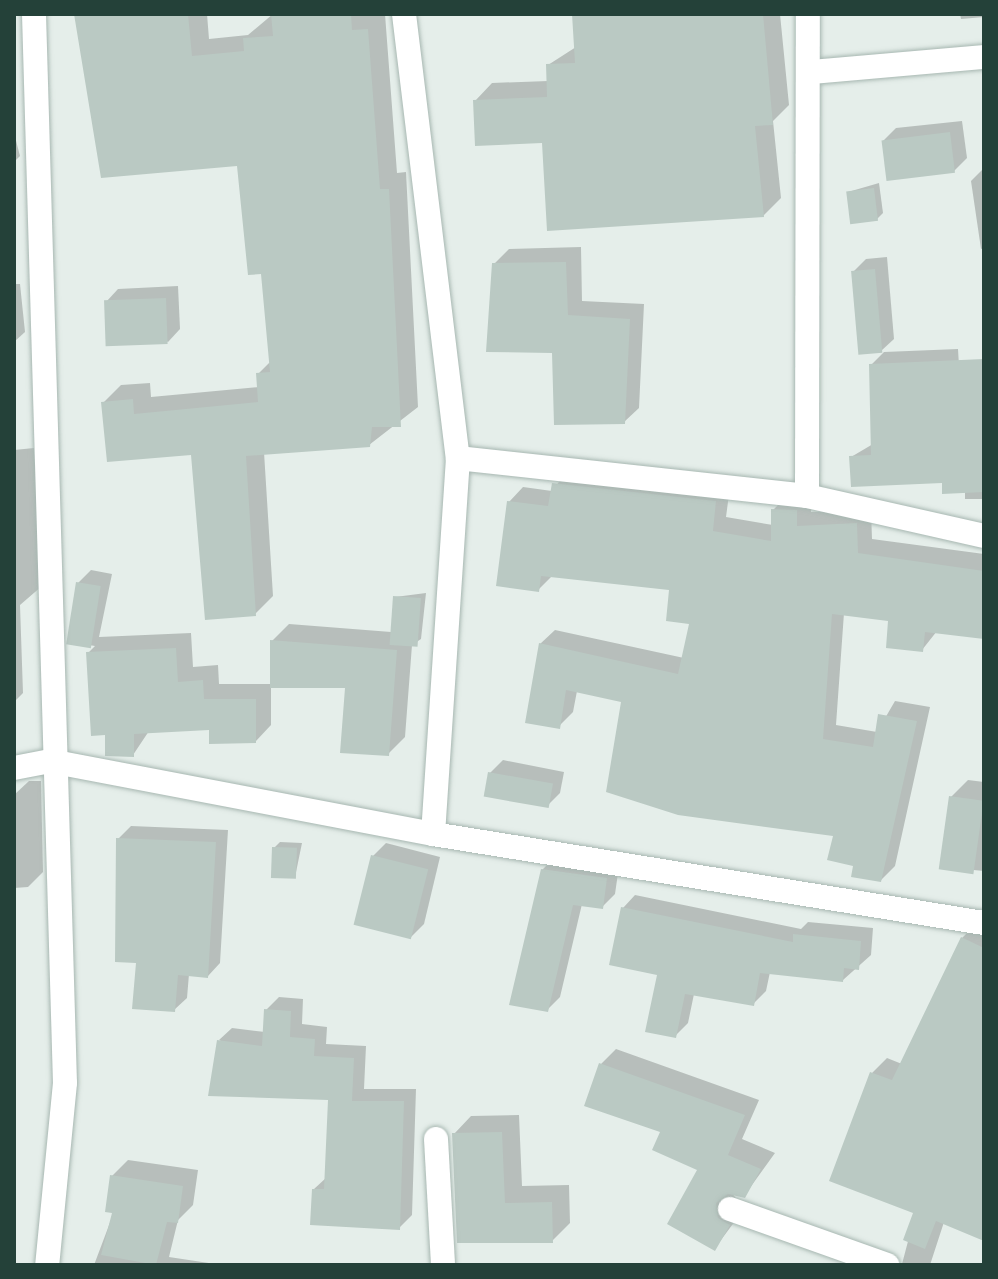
<!DOCTYPE html>
<style>
body{margin:0}
#map{position:relative;width:998px;height:1279px;overflow:hidden;background:#e5eeea;font-family:Commissioner,sans-serif}
div>[style]{position:absolute}
.shadow>*{inset:0;background:#0003}
.building>*{inset:0;background:#bac9c3;transform-origin:0 0}
.roads{filter:drop-shadow(0 0 2px #a7b7b1) drop-shadow(0 0 2px #a7b7b1)}
.minor>*{height:24px;margin:-12px;padding:0 12px;transform-origin:12px;border-radius:12px;background:#fff}
span{translate:-50% -50%;white-space:nowrap;text-align:center;line-height:1.15;-webkit-text-stroke:6px #f6faf8;paint-order:stroke}
.frame{position:absolute;inset:0;border:16px solid #244139;pointer-events:none}
</style>
<div id="map">
<div class="shadow">
<div style="clip-path:polygon(76px 14px,207px 14px,209px 39px,248px 35px,273px 14px,385px 14px,397px 173px,406px 172px,418px 407px,369px 445px,264px 452px,273px 596px,255px 614px,193px 452px,103px 403px,121px 385px,150px 383px,151px 397px,259px 387px,258px 374px,271px 361px,263px 272px,238px 164px)"></div>
<div style="clip-path:polygon(574px 14px,780px 14px,789px 105px,773px 121px,781px 198px,763px 216px,544px 141px,475px 101px,492px 83px,548px 81px,548px 65px,576px 47px)"></div>
<div style="clip-path:polygon(960px 14px,984px 14px,984px 17px,961px 19px)"></div>
<div style="clip-path:polygon(962px 121px,967px 158px,954px 171px,883px 141px,896px 128px)"></div>
<div style="clip-path:polygon(14px 133px,20px 156px,14px 162px)"></div>
<div style="clip-path:polygon(984px 168px,984px 248px,981px 249px,971px 181px)"></div>
<div style="clip-path:polygon(879px 183px,883px 213px,877px 219px,848px 192px)"></div>
<div style="clip-path:polygon(581px 247px,582px 301px,644px 304px,639px 408px,624px 422px,554px 351px,494px 264px,509px 249px)"></div>
<div style="clip-path:polygon(887px 257px,894px 339px,881px 351px,853px 272px,866px 259px)"></div>
<div style="clip-path:polygon(14px 284px,20px 284px,25px 332px,14px 342px)"></div>
<div style="clip-path:polygon(178px 286px,180px 329px,168px 342px,106px 302px,118px 289px)"></div>
<div style="clip-path:polygon(958px 349px,961px 399px,984px 399px,984px 499px,965px 499px,965px 491px,944px 481px,851px 457px,873px 444px,871px 365px,884px 352px)"></div>
<div style="clip-path:polygon(34px 448px,42px 586px,20px 605px,23px 693px,14px 702px,14px 450px)"></div>
<div style="clip-path:polygon(568px 470px,730px 487px,726px 517px,773px 525px,773px 510px,787px 496px,811px 496px,811px 512px,871px 510px,872px 539px,984px 554px,984px 637px,937px 631px,922px 650px,891px 619px,844px 613px,836px 725px,877px 732px,895px 701px,930px 707px,895px 866px,881px 880px,855px 865px,835px 835px,623px 700px,577px 691px,573px 712px,559px 726px,540px 644px,555px 630px,684px 658px,692px 623px,671px 588px,553px 575px,538px 590px,509px 502px,523px 487px,552px 491px)"></div>
<div style="clip-path:polygon(91px 570px,112px 574px,99px 637px,191px 633px,193px 667px,218px 665px,219px 684px,272px 684px,272px 641px,289px 624px,391px 632px,395px 597px,426px 593px,421px 639px,412px 645px,405px 737px,388px 754px,347px 686px,271px 686px,271px 725px,256px 741px,211px 728px,149px 731px,133px 755px,107px 733px,88px 653px,95px 646px,70px 642px,78px 583px)"></div>
<div style="clip-path:polygon(503px 760px,564px 772px,560px 793px,547px 806px,490px 773px)"></div>
<div style="clip-path:polygon(968px 780px,984px 782px,984px 871px,942px 867px,951px 797px)"></div>
<div style="clip-path:polygon(29px 781px,41px 781px,43px 872px,28px 887px,14px 888px,14px 795px)"></div>
<div style="clip-path:polygon(131px 826px,228px 830px,220px 963px,208px 976px,189px 974px,187px 998px,174px 1010px,138px 961px,118px 839px)"></div>
<div style="clip-path:polygon(280px 842px,302px 843px,295px 877px,274px 848px)"></div>
<div style="clip-path:polygon(386px 843px,440px 857px,424px 924px,411px 937px,373px 856px)"></div>
<div style="clip-path:polygon(555px 857px,619px 866px,615px 894px,602px 907px,582px 904px,560px 997px,547px 1010px,542px 870px)"></div>
<div style="clip-path:polygon(635px 895px,801px 929px,808px 922px,873px 928px,871px 955px,843px 980px,770px 972px,766px 991px,753px 1004px,694px 994px,688px 1023px,675px 1036px,659px 974px,623px 908px)"></div>
<div style="clip-path:polygon(977px 923px,984px 926px,984px 1238px,944px 1222px,930px 1265px,879px 1265px,902px 1264px,916px 1211px,872px 1073px,887px 1058px,902px 1064px,962px 938px)"></div>
<div style="clip-path:polygon(279px 997px,303px 999px,302px 1024px,327px 1027px,326px 1044px,366px 1046px,364px 1089px,416px 1089px,412px 1215px,399px 1228px,314px 1189px,327px 1177px,330px 1098px,219px 1040px,232px 1028px,265px 1032px,266px 1010px)"></div>
<div style="clip-path:polygon(616px 1049px,759px 1100px,742px 1139px,775px 1153px,744px 1196px,732px 1193px,744px 1209px,715px 1248px,700px 1169px,601px 1064px)"></div>
<div style="clip-path:polygon(519px 1115px,522px 1186px,569px 1185px,570px 1223px,552px 1241px,459px 1241px,454px 1134px,471px 1116px)"></div>
<div style="clip-path:polygon(128px 1160px,198px 1170px,193px 1205px,178px 1220px,169px 1257px,222px 1265px,94px 1265px,114px 1212px,112px 1176px)"></div>
</div>
<div class="building">
<div style="clip-path:polygon(74px 14px,188px 14px,192px 56px,244px 51px,243px 38px,273px 36px,271px 14px,351px 14px,352px 30px,368px 29px,380px 189px,389px 189px,401px 427px,372px 427px,370px 447px,246px 456px,256px 616px,205px 620px,191px 455px,107px 462px,101px 402px,133px 399px,134px 414px,258px 402px,256px 373px,270px 372px,261px 274px,248px 275px,237px 166px,101px 178px)"></div>
<div style="clip-path:polygon(572px 14px,763px 14px,773px 125px,755px 126px,764px 217px,547px 231px,542px 143px,475px 146px,473px 100px,547px 97px,546px 64px,575px 63px)"></div>
<div style="left:950px;top:132px;width:41px;height:69px;rotate:83deg"></div>
<div style="left:874px;top:188px;width:33px;height:28px;rotate:83deg"></div>
<div style="clip-path:polygon(566px 262px,568px 315px,630px 319px,625px 424px,554px 425px,552px 353px,486px 352px,492px 263px)"></div>
<div style="left:875px;top:269px;width:84px;height:24px;rotate:85deg"></div>
<div style="left:166px;top:298px;width:46px;height:62px;rotate:88deg"></div>
<div style="clip-path:polygon(984px 359px,984px 492px,942px 494px,942px 483px,851px 487px,849px 456px,871px 455px,869px 364px)"></div>
<div style="clip-path:polygon(552px 483px,716px 501px,713px 531px,771px 541px,771px 509px,797px 510px,797px 526px,857px 523px,858px 553px,984px 571px,984px 639px,925px 632px,923px 652px,886px 648px,888px 621px,832px 614px,823px 739px,873px 747px,878px 714px,917px 721px,881px 882px,851px 877px,853px 866px,827px 860px,833px 836px,678px 815px,606px 792px,621px 702px,566px 690px,560px 729px,525px 723px,539px 643px,678px 674px,689px 624px,666px 621px,669px 590px,541px 576px,539px 592px,496px 586px,507px 501px,548px 506px)"></div>
<div style="left:76px;top:582px;width:25px;height:63px;rotate:9deg"></div>
<div style="left:393px;top:596px;width:28px;height:49px;rotate:4deg"></div>
<div style="clip-path:polygon(270px 640px,397px 650px,389px 756px,340px 753px,345px 688px,270px 688px)"></div>
<div style="clip-path:polygon(176px 648px,178px 682px,203px 680px,204px 699px,256px 699px,256px 743px,209px 744px,209px 730px,134px 734px,134px 757px,105px 756px,105px 735px,91px 736px,86px 652px)"></div>
<div style="left:488px;top:772px;width:66px;height:25px;rotate:10deg"></div>
<div style="left:949px;top:796px;width:35px;height:74px;rotate:8deg"></div>
<div style="clip-path:polygon(116px 838px,216px 842px,208px 978px,178px 975px,175px 1012px,132px 1009px,136px 963px,115px 962px)"></div>
<div style="left:272px;top:847px;width:25px;height:31px;rotate:2deg"></div>
<div style="left:371px;top:855px;width:59px;height:72px;rotate:14deg"></div>
<div style="clip-path:polygon(541px 869px,607px 878px,603px 909px,573px 905px,548px 1012px,509px 1005px)"></div>
<div style="clip-path:polygon(621px 907px,793px 942px,793px 934px,861px 941px,859px 970px,844px 968px,843px 982px,760px 973px,754px 1006px,685px 994px,676px 1038px,645px 1032px,657px 975px,609px 965px)"></div>
<div style="clip-path:polygon(961px 937px,984px 948px,984px 1241px,936px 1221px,925px 1249px,903px 1240px,913px 1213px,829px 1181px,870px 1072px,892px 1080px)"></div>
<div style="clip-path:polygon(264px 1009px,291px 1011px,290px 1037px,315px 1039px,314px 1056px,354px 1058px,352px 1101px,404px 1101px,400px 1230px,310px 1225px,312px 1189px,324px 1189px,328px 1100px,208px 1096px,217px 1040px,262px 1046px)"></div>
<div style="clip-path:polygon(599px 1063px,745px 1115px,728px 1155px,761px 1169px,745px 1198px,728px 1194px,716px 1203px,718px 1218px,730px 1225px,715px 1251px,667px 1224px,697px 1170px,652px 1150px,660px 1132px,584px 1106px)"></div>
<div style="clip-path:polygon(502px 1132px,505px 1203px,552px 1202px,553px 1243px,457px 1243px,452px 1133px)"></div>
<div style="clip-path:polygon(110px 1175px,183px 1186px,178px 1223px,167px 1222px,156px 1265px,101px 1255px,112px 1213px,105px 1212px)"></div>
</div>
<div class="roads">
<div class="minor">
<div style="left:34px;top:14px;width:1069px;rotate:88.34deg"></div>
<div style="left:65px;top:1083px;width:183px;rotate:95.6deg"></div>
<div style="left:404px;top:14px;width:447px;rotate:83.1deg"></div>
<div style="left:458px;top:458px;width:377px;rotate:93.8deg"></div>
<div style="left:812px;top:72px;width:173px;rotate:-5deg"></div>
<div style="left:458px;top:458px;width:351px;rotate:6.2deg"></div>
<div style="left:807px;top:496px;width:181px;rotate:12.7deg"></div>
<div style="left:807px;top:496px;width:482px;rotate:-89.9deg"></div>
<div style="left:14px;top:768px;width:37px;rotate:-11deg"></div>
<div style="left:50px;top:761px;width:390px;rotate:10.8deg"></div>
<div style="left:433px;top:834px;width:558px;rotate:9.18deg"></div>
<div style="left:436px;top:1139px;width:126px;rotate:86.8deg"></div>
<div style="left:730px;top:1209px;width:167px;rotate:19.6deg"></div>
</div>
</div>
<div class="frame"></div>
</div>
